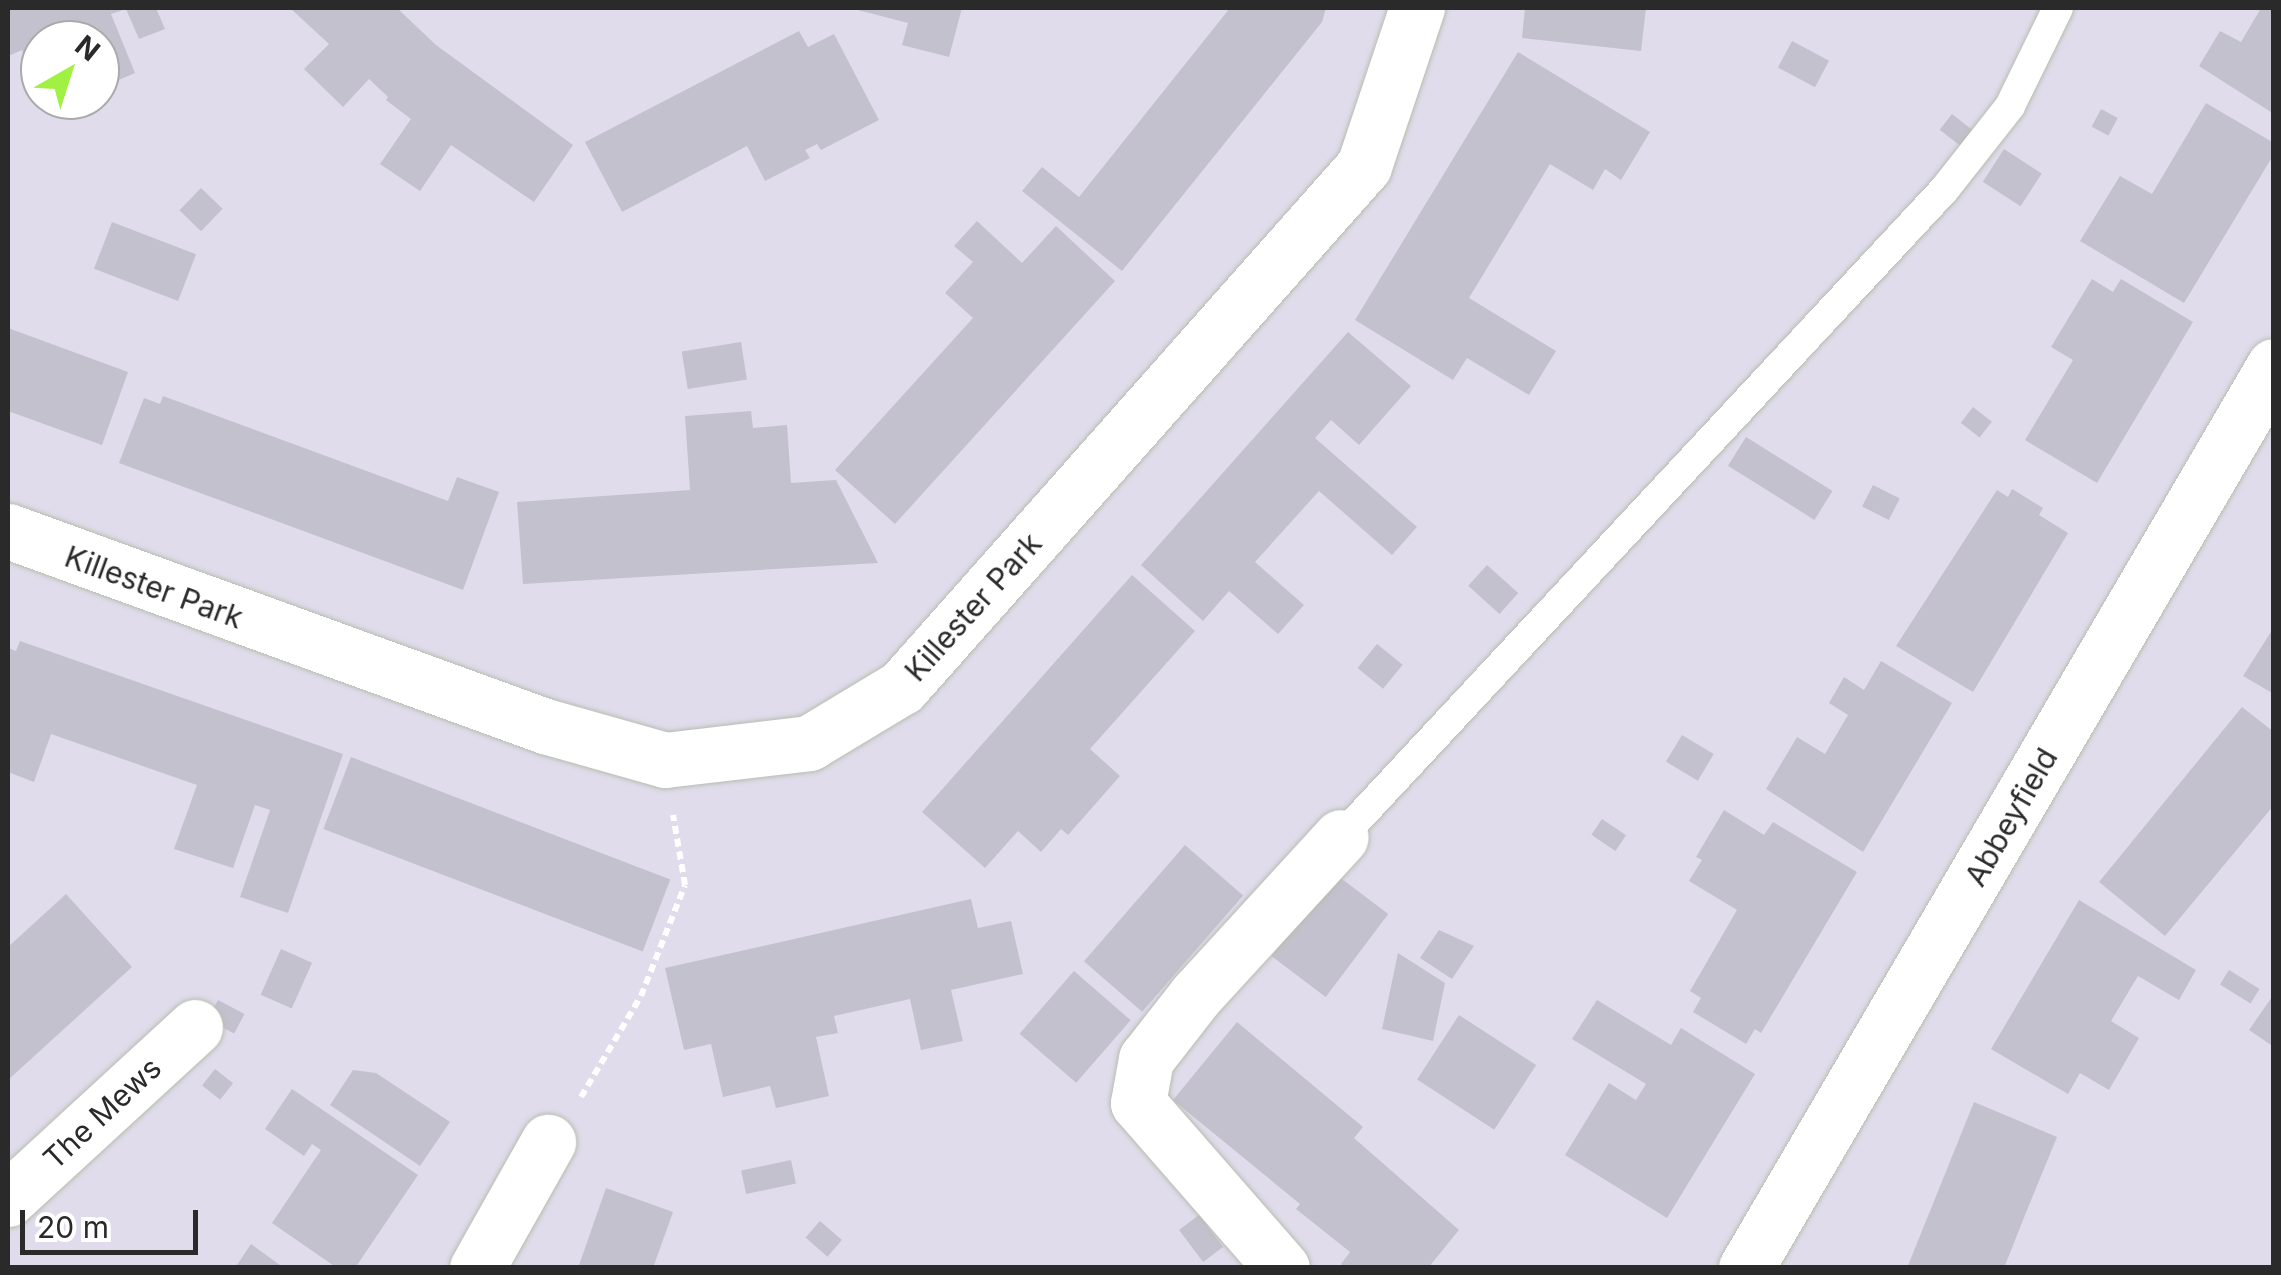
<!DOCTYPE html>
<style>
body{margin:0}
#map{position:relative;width:2281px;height:1275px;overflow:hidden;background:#e0dceb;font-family:Inter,sans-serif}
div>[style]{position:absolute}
.building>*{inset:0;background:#c4c1ce;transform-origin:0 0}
.path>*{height:6px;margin-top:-3px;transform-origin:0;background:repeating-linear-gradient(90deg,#fff 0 8px,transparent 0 13px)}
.roads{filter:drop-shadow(0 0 2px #b7bdb0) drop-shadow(0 0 2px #b7bdb0)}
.service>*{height:30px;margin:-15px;padding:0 15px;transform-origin:15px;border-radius:15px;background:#fff}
.minor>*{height:55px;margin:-27.5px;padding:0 27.5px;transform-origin:27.5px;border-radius:27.5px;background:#fff}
.tertiary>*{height:55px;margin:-27.5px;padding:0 27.5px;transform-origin:27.5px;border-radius:27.5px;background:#fff}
span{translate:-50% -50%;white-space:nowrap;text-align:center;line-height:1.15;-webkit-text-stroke:8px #fff;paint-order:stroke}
.street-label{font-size:30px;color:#2a2a2a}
.frame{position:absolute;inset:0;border:10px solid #2a2a2a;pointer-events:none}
.north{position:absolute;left:20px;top:20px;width:100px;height:100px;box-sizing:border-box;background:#fff;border:2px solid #aaa;border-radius:50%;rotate:39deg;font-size:28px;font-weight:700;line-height:40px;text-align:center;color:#2a2a2a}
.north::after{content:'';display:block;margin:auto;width:35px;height:45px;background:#a0f144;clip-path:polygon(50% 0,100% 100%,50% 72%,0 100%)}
.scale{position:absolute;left:20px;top:1210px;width:178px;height:45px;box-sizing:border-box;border:5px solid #2a2a2a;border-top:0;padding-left:12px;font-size:30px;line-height:35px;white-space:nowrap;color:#2a2a2a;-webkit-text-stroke:8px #fff;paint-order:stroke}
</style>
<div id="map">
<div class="building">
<div style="clip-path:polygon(8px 8px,156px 8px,165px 29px,139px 39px,126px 9px,111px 14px,135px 73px,100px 88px,100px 40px,40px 40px,40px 94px,22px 50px,8px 56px)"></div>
<div style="clip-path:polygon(290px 8px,397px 8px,436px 45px,573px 145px,534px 202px,451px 145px,420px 191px,380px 164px,411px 119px,386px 100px,388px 97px,369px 79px,343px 107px,304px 69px,329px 44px)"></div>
<div style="clip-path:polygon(962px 8px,949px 57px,902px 45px,908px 23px,854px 9px)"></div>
<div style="clip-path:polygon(1230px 8px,1326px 8px,1322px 22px,1122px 271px,1022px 191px,1042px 167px,1079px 197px)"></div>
<div style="clip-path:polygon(1525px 8px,1646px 8px,1641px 51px,1522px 38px)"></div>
<div style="clip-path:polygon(2261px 8px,2274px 8px,2274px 114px,2199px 66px,2220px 31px,2241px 42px)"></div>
<div style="clip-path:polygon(799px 31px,808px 47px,834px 34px,879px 120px,821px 150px,817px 144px,805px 150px,810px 158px,765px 181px,747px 146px,622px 212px,585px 142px)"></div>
<div style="left:1792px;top:41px;width:42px;height:30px;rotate:28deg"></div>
<div style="clip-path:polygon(1518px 52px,1650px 132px,1621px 180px,1605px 169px,1593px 190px,1550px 164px,1469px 298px,1556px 351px,1529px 395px,1467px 358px,1453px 380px,1355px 320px)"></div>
<div style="clip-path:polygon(42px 100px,80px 100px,48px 113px)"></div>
<div style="clip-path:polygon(2206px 103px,2274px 143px,2274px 154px,2184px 303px,2080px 241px,2120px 176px,2152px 194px)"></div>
<div style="left:2101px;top:109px;width:19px;height:20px;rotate:28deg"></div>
<div style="left:1952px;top:114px;width:34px;height:20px;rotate:38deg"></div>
<div style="left:2004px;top:149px;width:45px;height:39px;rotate:33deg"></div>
<div style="left:201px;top:188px;width:30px;height:31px;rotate:44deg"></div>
<div style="clip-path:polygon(977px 221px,1022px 263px,1056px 226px,1115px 281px,895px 524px,835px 470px,973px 318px,945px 293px,973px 262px,954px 246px)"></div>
<div style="left:112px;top:222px;width:90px;height:50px;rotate:21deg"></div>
<div style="clip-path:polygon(2092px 279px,2113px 292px,2121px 279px,2193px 322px,2097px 483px,2025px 440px,2073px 360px,2051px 347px)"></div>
<div style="clip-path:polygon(8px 328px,128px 372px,102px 445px,8px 411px)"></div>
<div style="clip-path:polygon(1348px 332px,1411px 386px,1359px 445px,1331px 420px,1315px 438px,1417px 527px,1392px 555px,1319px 491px,1255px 562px,1304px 605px,1278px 634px,1229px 591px,1203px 621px,1141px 565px)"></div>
<div style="left:741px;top:342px;width:38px;height:60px;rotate:81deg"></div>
<div style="clip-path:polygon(163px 396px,448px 501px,457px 477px,499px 492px,463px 590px,119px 463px,144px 398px,160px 404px)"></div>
<div style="left:1973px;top:407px;width:24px;height:20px;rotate:38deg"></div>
<div style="clip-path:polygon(751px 411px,753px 428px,787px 425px,791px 483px,836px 480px,878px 563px,523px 584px,517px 502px,690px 490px,685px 416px)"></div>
<div style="left:1746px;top:437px;width:102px;height:34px;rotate:32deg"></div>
<div style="left:1873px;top:485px;width:30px;height:24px;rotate:27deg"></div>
<div style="clip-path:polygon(2012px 489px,2043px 508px,2039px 515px,2068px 533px,1973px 692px,1896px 646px,1997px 490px,2008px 497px)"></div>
<div style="left:1487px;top:565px;width:42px;height:28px;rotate:42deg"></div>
<div style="clip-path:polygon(1132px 575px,1195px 631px,1090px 749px,1120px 776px,1068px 835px,1061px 829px,1041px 852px,1018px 831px,985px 868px,922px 812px)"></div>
<div style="clip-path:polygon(2274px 627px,2274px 694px,2243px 676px)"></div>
<div style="clip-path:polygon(20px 641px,343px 754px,288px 913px,240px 897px,270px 810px,255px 805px,233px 868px,174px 849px,197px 785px,51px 734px,34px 782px,8px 772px,8px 648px,16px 651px)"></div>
<div style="left:1377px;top:644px;width:33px;height:31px;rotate:39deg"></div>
<div style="clip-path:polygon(1881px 661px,1952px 703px,1863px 852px,1766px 789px,1797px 737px,1825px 754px,1848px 715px,1829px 703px,1844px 677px,1864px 690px)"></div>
<div style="clip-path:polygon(2242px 707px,2274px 732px,2274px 805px,2165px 936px,2099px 882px)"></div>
<div style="left:1682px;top:735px;width:37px;height:31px;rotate:31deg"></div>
<div style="left:351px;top:757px;width:342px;height:77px;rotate:21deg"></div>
<div style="clip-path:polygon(1724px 810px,1764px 835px,1773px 822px,1857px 872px,1761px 1033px,1755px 1029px,1746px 1044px,1693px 1012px,1701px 998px,1690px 991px,1737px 910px,1689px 881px,1702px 860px,1696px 857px)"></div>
<div style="left:1602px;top:819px;width:29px;height:19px;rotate:34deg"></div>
<div style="left:1185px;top:845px;width:77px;height:154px;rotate:41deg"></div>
<div style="left:1334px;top:873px;width:68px;height:104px;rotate:37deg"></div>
<div style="clip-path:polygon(66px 894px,132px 967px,8px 1080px,8px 947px)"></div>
<div style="clip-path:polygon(971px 899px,978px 928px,1011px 921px,1023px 974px,951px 990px,963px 1041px,921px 1050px,910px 999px,834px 1016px,838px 1033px,816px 1037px,829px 1096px,776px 1108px,770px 1086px,723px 1097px,711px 1044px,684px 1050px,665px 968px)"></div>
<div style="clip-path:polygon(2079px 900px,2196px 970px,2179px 1000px,2138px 976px,2111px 1021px,2139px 1038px,2109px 1090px,2080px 1073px,2068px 1094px,1991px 1049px)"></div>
<div style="clip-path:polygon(1439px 930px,1474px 946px,1452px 979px,1420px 958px)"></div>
<div style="left:281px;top:949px;width:34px;height:50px;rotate:24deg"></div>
<div style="clip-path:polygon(1398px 953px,1445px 983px,1433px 1041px,1382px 1029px)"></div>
<div style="left:2229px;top:970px;width:36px;height:17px;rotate:32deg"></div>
<div style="left:1074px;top:971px;width:75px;height:83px;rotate:41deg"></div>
<div style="clip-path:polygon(2274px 994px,2274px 1047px,2249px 1030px)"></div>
<div style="left:218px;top:1000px;width:30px;height:22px;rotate:28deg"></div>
<div style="clip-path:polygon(1597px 1000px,1671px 1045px,1681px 1028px,1755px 1074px,1667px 1218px,1565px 1155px,1609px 1083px,1636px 1100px,1646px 1084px,1572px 1039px)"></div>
<div style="left:1459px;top:1015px;width:92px;height:77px;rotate:33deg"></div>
<div style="clip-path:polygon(1237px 1022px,1363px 1127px,1354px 1138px,1459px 1230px,1428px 1268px,1345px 1268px,1341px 1264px,1350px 1252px,1296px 1209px,1300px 1204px,1173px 1100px)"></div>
<div style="left:215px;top:1069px;width:23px;height:21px;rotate:38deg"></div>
<div style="clip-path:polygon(353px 1070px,376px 1073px,450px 1122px,420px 1166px,330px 1105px)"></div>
<div style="clip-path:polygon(292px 1089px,418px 1175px,355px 1268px,337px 1268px,272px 1223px,321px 1150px,312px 1144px,304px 1156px,265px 1129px)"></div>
<div style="clip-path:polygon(1974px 1102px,2057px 1137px,2025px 1215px,2004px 1268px,1907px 1268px)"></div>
<div style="left:791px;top:1160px;width:24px;height:51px;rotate:78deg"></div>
<div style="clip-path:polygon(606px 1188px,673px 1212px,653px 1268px,578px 1268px)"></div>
<div style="left:1199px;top:1215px;width:40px;height:25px;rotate:53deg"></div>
<div style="left:820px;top:1221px;width:29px;height:22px;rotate:41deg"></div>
<div style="clip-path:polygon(251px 1244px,284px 1268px,235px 1268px)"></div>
</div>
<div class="path">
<div style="left:581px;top:1097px;width:117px;rotate:-59.3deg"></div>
<div style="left:641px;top:996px;width:119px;rotate:-68.4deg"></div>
<div style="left:685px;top:885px;width:71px;rotate:-99.7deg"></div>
</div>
<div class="roads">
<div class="service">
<div style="left:1341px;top:837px;width:884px;rotate:-47.02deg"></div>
<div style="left:1944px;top:190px;width:107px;rotate:-51.8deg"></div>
<div style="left:2010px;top:106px;width:109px;rotate:-63.9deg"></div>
</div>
<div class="minor">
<div style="left:8px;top:531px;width:571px;rotate:19.96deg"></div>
<div style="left:545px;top:726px;width:125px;rotate:15.8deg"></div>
<div style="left:665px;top:760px;width:145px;rotate:-6.7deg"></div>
<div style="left:809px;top:743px;width:109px;rotate:-31.1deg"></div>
<div style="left:902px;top:687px;width:696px;rotate:-48.43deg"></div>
<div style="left:1364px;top:166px;width:167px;rotate:-71.5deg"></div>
<div style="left:8px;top:1199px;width:254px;rotate:-42.6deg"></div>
<div style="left:477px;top:1268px;width:145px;rotate:-60.6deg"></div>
<div style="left:1282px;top:1268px;width:219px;rotate:-131.1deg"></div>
<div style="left:1138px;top:1103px;width:45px;rotate:-79.7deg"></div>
<div style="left:1146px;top:1059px;width:81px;rotate:-52deg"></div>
<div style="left:1196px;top:995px;width:214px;rotate:-47.5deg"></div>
</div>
<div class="tertiary">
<div style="left:1746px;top:1268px;width:1045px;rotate:-59.66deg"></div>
</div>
</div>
<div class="street-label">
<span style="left:154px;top:587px;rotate:20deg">Killester Park</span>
<span style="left:973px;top:607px;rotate:-48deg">Killester Park</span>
<span style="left:2011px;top:817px;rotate:-60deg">Abbeyfield</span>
<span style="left:102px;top:1113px;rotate:-43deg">The Mews</span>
</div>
<div class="frame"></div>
<div class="north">N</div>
<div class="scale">20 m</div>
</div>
